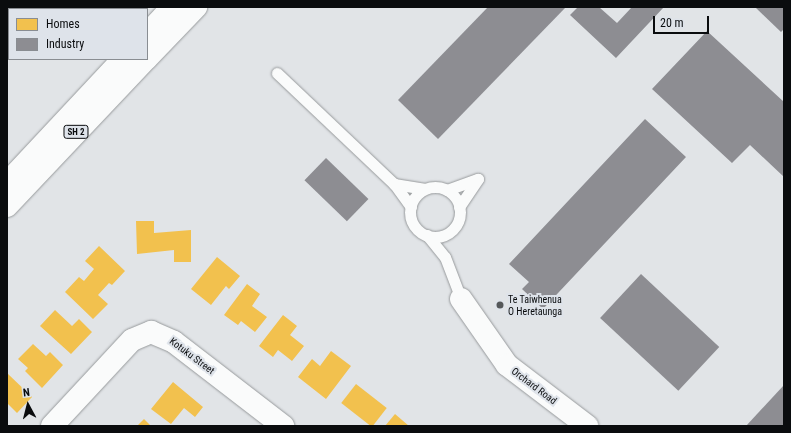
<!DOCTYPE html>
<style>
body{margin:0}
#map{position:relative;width:791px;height:433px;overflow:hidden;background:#e1e4e7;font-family:"Roboto Condensed",sans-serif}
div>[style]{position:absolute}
.homes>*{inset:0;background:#f2c14e;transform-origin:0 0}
.industry>*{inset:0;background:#8d8d92;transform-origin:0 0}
.roads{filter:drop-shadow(0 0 1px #979a9c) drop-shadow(0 0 1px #979a9c)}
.lane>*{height:11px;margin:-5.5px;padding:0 5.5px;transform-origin:5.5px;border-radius:5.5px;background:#fafbfb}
.lane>.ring{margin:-5.5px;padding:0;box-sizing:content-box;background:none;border:11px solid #fafbfb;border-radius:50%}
.street>*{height:22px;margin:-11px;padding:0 11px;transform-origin:11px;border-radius:11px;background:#fafbfb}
.highway>*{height:22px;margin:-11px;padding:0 11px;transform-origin:11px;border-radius:11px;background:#fafbfb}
.dots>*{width:11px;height:11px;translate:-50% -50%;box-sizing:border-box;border:2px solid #dee3ea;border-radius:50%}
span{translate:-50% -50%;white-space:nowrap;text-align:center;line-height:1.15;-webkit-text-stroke:4px #dee3ea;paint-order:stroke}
.shield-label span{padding:1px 3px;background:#dee3ea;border:1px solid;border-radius:3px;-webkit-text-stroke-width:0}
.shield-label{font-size:9px;color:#0a0c0e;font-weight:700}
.poi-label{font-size:10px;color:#0a0c0e}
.left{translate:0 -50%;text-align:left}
.street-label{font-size:10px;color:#0a0c0e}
.frame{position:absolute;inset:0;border:8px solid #0a0c0e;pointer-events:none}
.legend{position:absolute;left:8px;top:8px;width:140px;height:52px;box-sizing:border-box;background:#dee3ea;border:1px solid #898d92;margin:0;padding:5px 7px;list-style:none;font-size:12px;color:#0a0c0e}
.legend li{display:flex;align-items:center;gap:8px;height:20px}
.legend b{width:20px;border:1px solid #898d92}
.north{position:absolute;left:8px;top:385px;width:40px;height:40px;-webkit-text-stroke:3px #dee3ea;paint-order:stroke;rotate:353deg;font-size:11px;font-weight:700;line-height:16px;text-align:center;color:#0a0c0e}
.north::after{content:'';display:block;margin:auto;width:14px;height:18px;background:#0a0c0e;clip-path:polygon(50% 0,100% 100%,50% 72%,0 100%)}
.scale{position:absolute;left:653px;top:16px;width:56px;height:18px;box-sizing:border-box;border:2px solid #0a0c0e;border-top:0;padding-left:5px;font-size:12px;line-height:14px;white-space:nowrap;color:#0a0c0e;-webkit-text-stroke:3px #dee3ea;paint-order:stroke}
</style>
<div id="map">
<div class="homes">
<div style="clip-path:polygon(136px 221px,154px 221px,154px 233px,191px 230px,191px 262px,174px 262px,174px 250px,137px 254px)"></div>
<div style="clip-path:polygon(99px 246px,125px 271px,112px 285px,109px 283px,98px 295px,108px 304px,93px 319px,65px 292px,79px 277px,84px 281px,94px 269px,85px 261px)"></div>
<div style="clip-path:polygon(217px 257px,240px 276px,229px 289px,226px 286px,211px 305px,191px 289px)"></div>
<div style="clip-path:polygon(247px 284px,260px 294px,252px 306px,267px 317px,255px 332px,241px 321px,238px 325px,224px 315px)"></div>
<div style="clip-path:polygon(55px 310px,72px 326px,79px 319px,92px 332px,71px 354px,40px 326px)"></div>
<div style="clip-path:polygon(283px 315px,297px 326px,290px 335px,304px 346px,292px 361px,278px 350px,273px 357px,259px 346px)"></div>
<div style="clip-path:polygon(33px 344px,46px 356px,50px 352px,63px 365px,42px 388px,25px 371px,28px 368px,18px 359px)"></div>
<div style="clip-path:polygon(331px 351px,351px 366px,326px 399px,298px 377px,312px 359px,320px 366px)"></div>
<div style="clip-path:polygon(7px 373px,32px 397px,17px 413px,7px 403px)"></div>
<div style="clip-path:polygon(173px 382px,203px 407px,195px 417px,184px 408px,171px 424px,151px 409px)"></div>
<div style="left:356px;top:384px;width:39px;height:24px;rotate:38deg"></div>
<div style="clip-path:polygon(395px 414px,409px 426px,385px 426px)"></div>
<div style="clip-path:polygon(144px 419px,151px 426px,137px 426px)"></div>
</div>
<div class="industry">
<div style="clip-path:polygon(488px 7px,566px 7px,438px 139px,398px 100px)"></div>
<div style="clip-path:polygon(578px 7px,599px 7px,617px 23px,632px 7px,664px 7px,616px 58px,570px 15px)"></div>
<div style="clip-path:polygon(755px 7px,784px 7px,784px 29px,781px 32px)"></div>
<div style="clip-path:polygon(707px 31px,784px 102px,784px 177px,750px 145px,732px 163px,652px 89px)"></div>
<div style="clip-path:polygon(645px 119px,686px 157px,543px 309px,522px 289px,529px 282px,509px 264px)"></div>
<div style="left:326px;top:158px;width:59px;height:31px;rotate:44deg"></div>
<div style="left:641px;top:274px;width:107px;height:60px;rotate:43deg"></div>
<div style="clip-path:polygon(784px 385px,784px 426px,746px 426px)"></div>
</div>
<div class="roads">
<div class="lane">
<div style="left:277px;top:73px;width:161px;rotate:43.5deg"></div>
<div class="ring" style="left:410px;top:187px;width:39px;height:39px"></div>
<div style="left:447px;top:190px;width:33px;rotate:-20deg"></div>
<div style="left:478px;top:179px;width:34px;rotate:124deg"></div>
<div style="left:411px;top:207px;width:29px;rotate:-126deg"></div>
<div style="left:394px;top:184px;width:30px;rotate:9deg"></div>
<div style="left:427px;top:235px;width:28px;rotate:51deg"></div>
<div style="left:445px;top:257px;width:45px;rotate:69.1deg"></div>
</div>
<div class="street">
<div style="left:461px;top:299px;width:80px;rotate:55.1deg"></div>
<div style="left:507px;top:365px;width:101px;rotate:37.3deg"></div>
<div style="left:52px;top:426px;width:117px;rotate:-47.1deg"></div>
<div style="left:132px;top:340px;width:21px;rotate:-23deg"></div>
<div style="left:151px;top:332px;width:25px;rotate:23deg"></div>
<div style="left:174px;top:342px;width:138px;rotate:37.6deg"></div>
</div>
<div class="highway">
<div style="left:147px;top:34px;width:37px;rotate:-47deg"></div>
<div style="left:147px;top:58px;width:71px;rotate:-46.1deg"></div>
<div style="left:7px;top:183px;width:170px;rotate:-46.9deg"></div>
<div style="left:7px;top:206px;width:202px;rotate:-46.6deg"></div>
</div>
</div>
<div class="dots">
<div style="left:500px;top:305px;background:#55585a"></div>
</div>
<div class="shield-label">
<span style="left:76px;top:132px">SH 2</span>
</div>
<div class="poi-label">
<span class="left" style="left:508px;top:305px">Te Taiwhenua<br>O Heretaunga</span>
</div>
<div class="street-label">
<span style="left:192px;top:356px;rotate:37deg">Kotuku Street</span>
<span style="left:534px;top:386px;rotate:37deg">Orchard Road</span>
</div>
<div class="frame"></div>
<ul class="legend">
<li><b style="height:11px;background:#f2c14e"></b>Homes</li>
<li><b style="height:11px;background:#8d8d92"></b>Industry</li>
</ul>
<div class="north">N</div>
<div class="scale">20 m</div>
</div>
